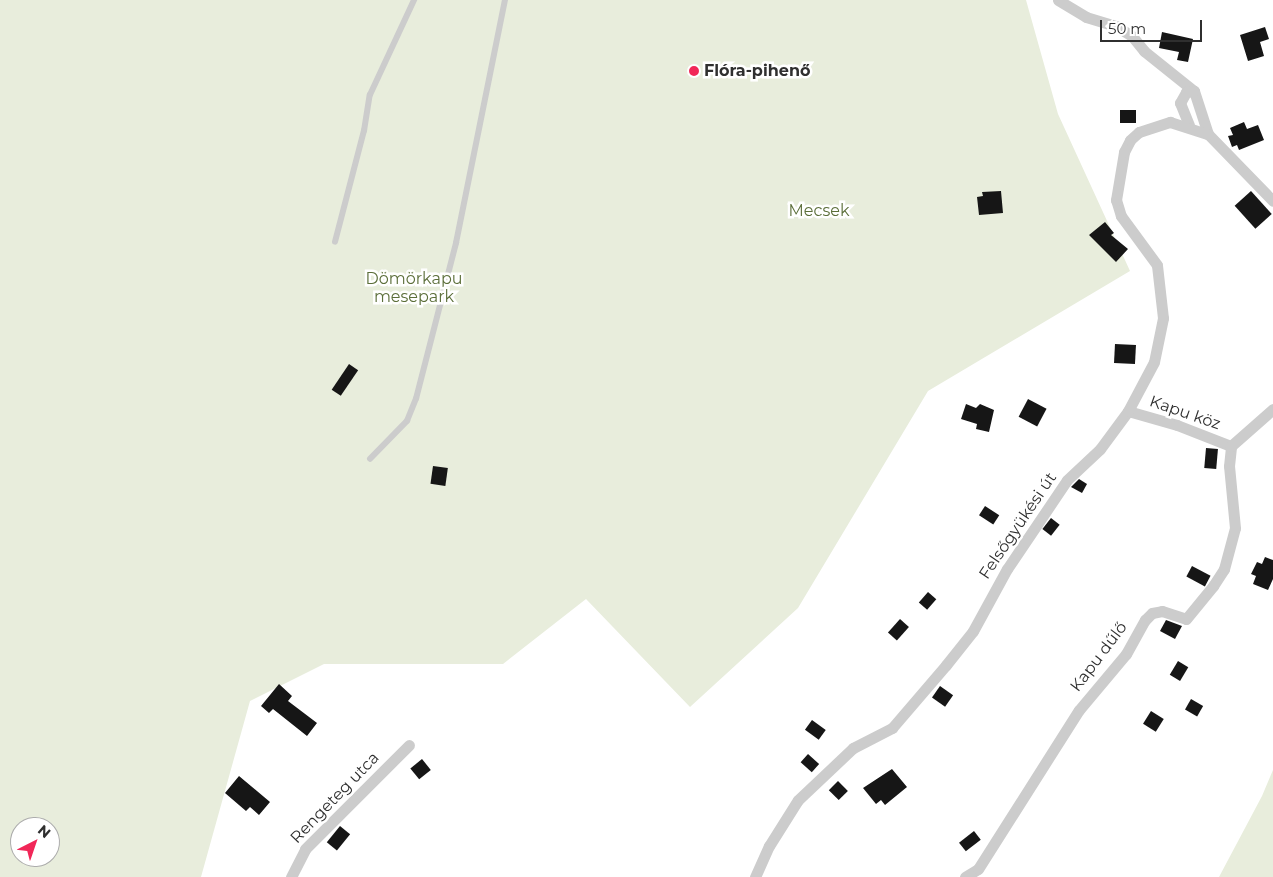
<!DOCTYPE html>
<meta charset="utf-8">
<style>
body{margin:0}
#map{position:relative;width:1273px;height:877px;overflow:hidden;background:#fff;font-family:Montserrat,sans-serif}
div>[style]{position:absolute}
.green>*{inset:0;background:#e8eddc}
.building>*{inset:0;background:#161616;transform-origin:0 0}
.lane>*{height:5.5px;margin:-2.75px;padding:0 2.75px;transform-origin:2.75px;border-radius:2.75px;background:#ccc}
.street>*{height:11px;margin:-5.5px;padding:0 5.5px;transform-origin:5.5px;border-radius:5.5px;background:#ccc}
.dots>*{width:14px;height:14px;translate:-50% -50%;box-sizing:border-box;border:2px solid #fff;border-radius:50%}
span{translate:-50% -50%;white-space:nowrap;text-align:center;line-height:1.15;-webkit-text-stroke:5px #fff;paint-order:stroke}
.poi-label{font-size:16px;color:#2f2f2f;font-weight:700}
.left{translate:0 -50%;text-align:left}
.park-label{font-size:16px;color:#5b6e39}
.street-label{font-size:16px;color:#2f2f2f}
.north{position:absolute;left:10px;top:817px;width:50px;height:50px;box-sizing:border-box;background:#fff;border:1px solid #acacac;border-radius:50%;rotate:41deg;font-size:14px;font-weight:700;line-height:20px;text-align:center;color:#2f2f2f}
.north::after{content:'';display:block;margin:auto;width:18px;height:22px;background:#f12758;clip-path:polygon(50% 0,100% 100%,50% 72%,0 100%)}
.scale{position:absolute;left:1100px;top:20px;width:102px;height:22px;box-sizing:border-box;border:2px solid #2f2f2f;border-top:0;padding-left:6px;font-size:15px;line-height:18px;white-space:nowrap;color:#2f2f2f;-webkit-text-stroke:4px #fff;paint-order:stroke}
</style>
<div id="map">
<div class="green">
<div style="clip-path:polygon(evenodd,0 0,1026px 0,1058px 114px,1130px 271px,928px 391px,798px 608px,690px 707px,586px 599px,503px 664px,324px 664px,250px 701px,201px 877px,0 877px,0 0,20px 827px,50px 827px,50px 857px,20px 857px,20px 827px)"></div>
<div style="clip-path:polygon(1273px 770px,1273px 877px,1219px 877px,1262px 796px)"></div>
</div>
<div class="building">
<div style="clip-path:polygon(1265px 27px,1269px 39px,1260px 42px,1264px 56px,1248px 61px,1240px 35px)"></div>
<div style="clip-path:polygon(1162px 32px,1193px 39px,1188px 62px,1177px 60px,1179px 52px,1159px 48px)"></div>
<div style="left:1120px;top:110px;width:16px;height:13px"></div>
<div style="clip-path:polygon(1244px 122px,1247px 129px,1258px 125px,1264px 140px,1239px 150px,1237px 145px,1232px 147px,1228px 136px,1233px 135px,1230px 128px)"></div>
<div style="clip-path:polygon(1001px 191px,1003px 213px,979px 215px,977px 197px,983px 196px,982px 192px)"></div>
<div style="left:1251px;top:191px;width:31px;height:22px;rotate:48deg"></div>
<div style="clip-path:polygon(1105px 222px,1114px 233px,1111px 235px,1128px 249px,1116px 262px,1089px 235px)"></div>
<div style="left:1115px;top:344px;width:21px;height:19px;rotate:3deg"></div>
<div style="left:349px;top:364px;width:11px;height:31px;rotate:34deg"></div>
<div style="left:1028px;top:399px;width:21px;height:20px;rotate:28deg"></div>
<div style="clip-path:polygon(966px 404px,976px 408px,980px 404px,994px 410px,989px 432px,976px 429px,977px 424px,961px 419px)"></div>
<div style="left:1206px;top:448px;width:12px;height:20px;rotate:5deg"></div>
<div style="left:433px;top:466px;width:15px;height:18px;rotate:8deg"></div>
<div style="clip-path:polygon(1079px 479px,1087px 484px,1082px 493px,1071px 487px)"></div>
<div style="left:985px;top:506px;width:17px;height:11px;rotate:33deg"></div>
<div style="left:1051px;top:518px;width:11px;height:14px;rotate:38deg"></div>
<div style="clip-path:polygon(1265px 557px,1273px 560px,1273px 579px,1268px 590px,1253px 584px,1256px 576px,1251px 574px,1257px 562px,1262px 564px)"></div>
<div style="left:1192px;top:566px;width:21px;height:12px;rotate:28deg"></div>
<div style="left:928px;top:592px;width:11px;height:14px;rotate:41deg"></div>
<div style="left:900px;top:619px;width:12px;height:18px;rotate:42deg"></div>
<div style="clip-path:polygon(1166px 620px,1182px 626px,1175px 639px,1160px 631px)"></div>
<div style="left:1178px;top:661px;width:12px;height:16px;rotate:31deg"></div>
<div style="clip-path:polygon(279px 684px,292px 696px,288px 701px,317px 723px,307px 736px,273px 709px,269px 713px,261px 706px)"></div>
<div style="left:940px;top:686px;width:16px;height:14px;rotate:35deg"></div>
<div style="left:1191px;top:699px;width:14px;height:12px;rotate:30deg"></div>
<div style="left:1151px;top:711px;width:15px;height:15px;rotate:32deg"></div>
<div style="left:812px;top:720px;width:17px;height:12px;rotate:36deg"></div>
<div style="left:808px;top:754px;width:15px;height:11px;rotate:42deg"></div>
<div style="left:422px;top:759px;width:14px;height:15px;rotate:51deg"></div>
<div style="clip-path:polygon(892px 769px,907px 787px,885px 805px,881px 800px,876px 804px,863px 788px)"></div>
<div style="clip-path:polygon(239px 776px,270px 802px,259px 815px,250px 807px,246px 811px,225px 793px)"></div>
<div style="left:838px;top:781px;width:14px;height:13px;rotate:45deg"></div>
<div style="left:340px;top:826px;width:13px;height:21px;rotate:39deg"></div>
<div style="left:974px;top:831px;width:11px;height:19px;rotate:52deg"></div>
</div>
<div class="lane">
<div style="left:335px;top:242px;width:115px;rotate:-75.4deg"></div>
<div style="left:364px;top:131px;width:36px;rotate:-81deg"></div>
<div style="left:370px;top:95px;width:105px;rotate:-65.1deg"></div>
<div style="left:370px;top:459px;width:53px;rotate:-45.8deg"></div>
<div style="left:407px;top:421px;width:24px;rotate:-68deg"></div>
<div style="left:416px;top:399px;width:161px;rotate:-75.6deg"></div>
<div style="left:456px;top:243px;width:248px;rotate:-78.6deg"></div>
</div>
<div class="street">
<div style="left:1058px;top:0;width:33px;rotate:31deg"></div>
<div style="left:1086px;top:17px;width:31px;rotate:17deg"></div>
<div style="left:1116px;top:26px;width:19px;rotate:32deg"></div>
<div style="left:1132px;top:36px;width:19px;rotate:51deg"></div>
<div style="left:1144px;top:51px;width:64px;rotate:38.7deg"></div>
<div style="left:1194px;top:91px;width:45px;rotate:72deg"></div>
<div style="left:1208px;top:134px;width:93px;rotate:45.9deg"></div>
<div style="left:1189px;top:125px;width:24px;rotate:-112deg"></div>
<div style="left:1180px;top:103px;width:13px;rotate:-61deg"></div>
<div style="left:1186px;top:92px;width:8px;rotate:-7deg"></div>
<div style="left:1128px;top:411px;width:51px;rotate:15.9deg"></div>
<div style="left:1177px;top:425px;width:58px;rotate:21.3deg"></div>
<div style="left:291px;top:877px;width:31px;rotate:-63deg"></div>
<div style="left:305px;top:849px;width:147px;rotate:-45deg"></div>
<div style="left:755px;top:877px;width:34px;rotate:-66deg"></div>
<div style="left:769px;top:846px;width:54px;rotate:-57.8deg"></div>
<div style="left:798px;top:800px;width:76px;rotate:-43.4deg"></div>
<div style="left:853px;top:748px;width:44px;rotate:-27.1deg"></div>
<div style="left:892px;top:728px;width:83px;rotate:-49.4deg"></div>
<div style="left:946px;top:665px;width:43px;rotate:-51.5deg"></div>
<div style="left:973px;top:631px;width:71px;rotate:-61.3deg"></div>
<div style="left:1007px;top:569px;width:107px;rotate:-56deg"></div>
<div style="left:1067px;top:480px;width:45px;rotate:-43.2deg"></div>
<div style="left:1100px;top:449px;width:47px;rotate:-53.6deg"></div>
<div style="left:1128px;top:411px;width:55px;rotate:-62deg"></div>
<div style="left:1154px;top:362px;width:45px;rotate:-78.4deg"></div>
<div style="left:1163px;top:318px;width:53px;rotate:-96.5deg"></div>
<div style="left:1157px;top:265px;width:61px;rotate:-126.3deg"></div>
<div style="left:1121px;top:216px;width:17px;rotate:-107deg"></div>
<div style="left:1116px;top:200px;width:49px;rotate:-80.5deg"></div>
<div style="left:1124px;top:152px;width:13px;rotate:-63deg"></div>
<div style="left:1130px;top:140px;width:12px;rotate:-42deg"></div>
<div style="left:1139px;top:132px;width:33px;rotate:-18deg"></div>
<div style="left:1170px;top:122px;width:40px;rotate:18deg"></div>
<div style="left:965px;top:877px;width:15px;rotate:-32deg"></div>
<div style="left:978px;top:869px;width:188px;rotate:-57.6deg"></div>
<div style="left:1079px;top:710px;width:73px;rotate:-50deg"></div>
<div style="left:1126px;top:654px;width:39px;rotate:-61deg"></div>
<div style="left:1145px;top:620px;width:10px;rotate:-45deg"></div>
<div style="left:1152px;top:613px;width:10px;rotate:-11deg"></div>
<div style="left:1162px;top:611px;width:25px;rotate:18deg"></div>
<div style="left:1186px;top:619px;width:43px;rotate:-50.7deg"></div>
<div style="left:1213px;top:586px;width:20px;rotate:-57deg"></div>
<div style="left:1224px;top:569px;width:42px;rotate:-75deg"></div>
<div style="left:1235px;top:528px;width:62px;rotate:-95.5deg"></div>
<div style="left:1229px;top:466px;width:20px;rotate:-84deg"></div>
<div style="left:1231px;top:446px;width:56px;rotate:-41.4deg"></div>
</div>
<div class="dots">
<div style="left:694px;top:71px;background:#f12758"></div>
</div>
<div class="poi-label">
<span class="left" style="left:704px;top:71px">Flóra-pihenő</span>
</div>
<div class="park-label">
<span style="left:819px;top:211px">Mecsek</span>
<span style="left:414px;top:288px">Dömörkapu<br>mesepark</span>
</div>
<div class="street-label">
<span style="left:1185px;top:413px;rotate:19deg">Kapu köz</span>
<span style="left:1018px;top:526px;rotate:-56deg">Felsőgyükési út</span>
<span style="left:1099px;top:657px;rotate:-53deg">Kapu dűlő</span>
<span style="left:335px;top:798px;rotate:-46deg">Rengeteg utca</span>
</div>
<div class="north">N</div>
<div class="scale">50 m</div>
</div>
